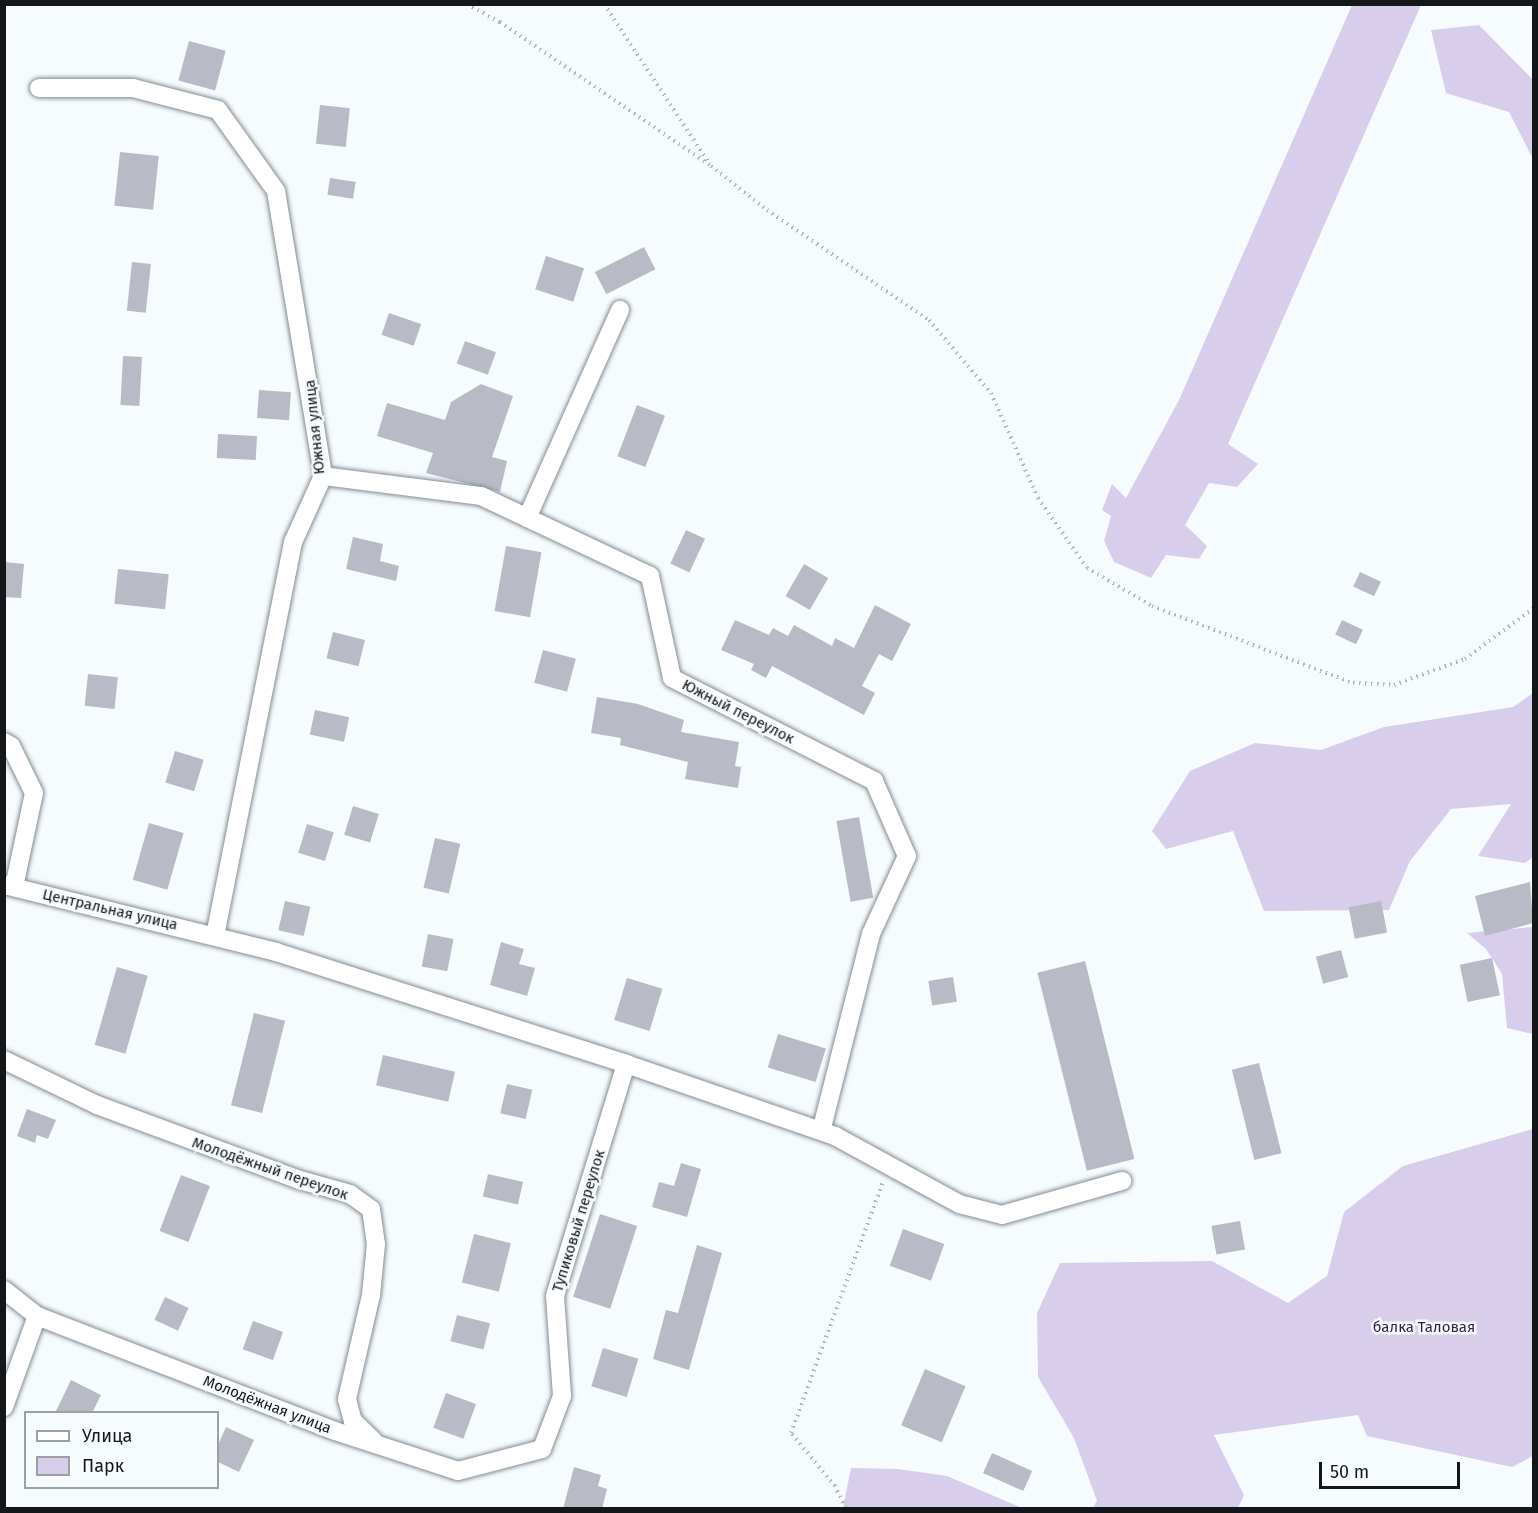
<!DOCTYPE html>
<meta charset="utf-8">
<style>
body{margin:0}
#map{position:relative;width:1538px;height:1513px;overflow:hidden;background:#f6fbfd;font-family:"Fira Sans",sans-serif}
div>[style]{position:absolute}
.green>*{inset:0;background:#d8ceeb}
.building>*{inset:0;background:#b8bbc5;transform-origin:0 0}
.path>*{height:4px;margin-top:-2px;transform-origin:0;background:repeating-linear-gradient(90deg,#b2b6b9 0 1.5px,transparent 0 6px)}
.roads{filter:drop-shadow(0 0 2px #838c93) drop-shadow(0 0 2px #838c93)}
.minor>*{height:18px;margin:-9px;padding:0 9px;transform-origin:9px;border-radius:9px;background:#fff}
span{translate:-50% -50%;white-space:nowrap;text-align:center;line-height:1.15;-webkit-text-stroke:5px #f6fbfd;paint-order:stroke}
.street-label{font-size:15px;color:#14171a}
.park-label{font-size:15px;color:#301f47}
.frame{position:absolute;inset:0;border:6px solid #14171a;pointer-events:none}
.legend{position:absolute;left:24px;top:1411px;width:195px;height:78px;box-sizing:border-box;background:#f6fbfd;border:2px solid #9ca0a2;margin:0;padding:8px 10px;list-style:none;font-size:18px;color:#14171a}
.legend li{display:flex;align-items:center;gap:12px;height:30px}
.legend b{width:30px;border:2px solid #9ca0a2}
.scale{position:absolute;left:1319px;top:1462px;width:141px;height:27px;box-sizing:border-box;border:3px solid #14171a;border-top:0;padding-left:8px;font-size:18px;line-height:21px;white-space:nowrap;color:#14171a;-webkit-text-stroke:4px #f6fbfd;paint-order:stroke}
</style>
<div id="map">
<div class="green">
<div style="clip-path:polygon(1352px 5px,1421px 5px,1228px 444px,1258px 464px,1237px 487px,1209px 483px,1185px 525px,1207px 546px,1199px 559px,1166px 555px,1151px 578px,1114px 562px,1104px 541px,1111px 516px,1102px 510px,1112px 484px,1126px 498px,1179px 400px)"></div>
<div style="clip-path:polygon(1479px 25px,1533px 80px,1533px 159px,1509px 112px,1446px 93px,1431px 30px)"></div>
<div style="clip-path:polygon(1533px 693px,1533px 857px,1525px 863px,1478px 856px,1511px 804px,1451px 809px,1410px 861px,1389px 910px,1264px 911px,1233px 831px,1166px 849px,1152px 831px,1190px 771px,1255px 743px,1321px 750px,1384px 727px,1513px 707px)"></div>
<div style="clip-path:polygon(1533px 927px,1533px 1034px,1507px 1028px,1502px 974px,1486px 949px,1467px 933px)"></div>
<div style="clip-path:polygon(1533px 1129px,1533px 1456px,1512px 1467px,1367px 1436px,1358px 1415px,1214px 1435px,1244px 1495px,1238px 1508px,1093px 1508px,1097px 1501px,1074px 1438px,1038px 1377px,1037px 1313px,1060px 1263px,1212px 1261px,1288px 1303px,1327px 1276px,1344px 1212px,1403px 1166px)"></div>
<div style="clip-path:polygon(851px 1468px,898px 1469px,947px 1476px,1022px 1508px,843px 1508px)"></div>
</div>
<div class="building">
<div style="left:189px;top:41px;width:38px;height:41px;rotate:15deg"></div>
<div style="left:320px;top:105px;width:30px;height:39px;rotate:6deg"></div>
<div style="left:120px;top:152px;width:39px;height:54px;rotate:6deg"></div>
<div style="left:330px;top:178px;width:26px;height:17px;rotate:9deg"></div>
<div style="left:644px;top:247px;width:25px;height:55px;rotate:63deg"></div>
<div style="left:546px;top:256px;width:40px;height:35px;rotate:18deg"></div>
<div style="left:132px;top:262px;width:19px;height:49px;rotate:6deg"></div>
<div style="left:389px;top:313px;width:34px;height:23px;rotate:19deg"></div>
<div style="left:465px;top:341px;width:33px;height:24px;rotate:20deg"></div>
<div style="left:123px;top:356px;width:19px;height:49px;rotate:3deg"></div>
<div style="clip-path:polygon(481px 384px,513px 396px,492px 457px,507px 461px,500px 492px,426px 473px,433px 453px,377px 436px,387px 403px,445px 420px,451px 402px)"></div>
<div style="left:259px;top:390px;width:32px;height:28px;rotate:4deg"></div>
<div style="left:637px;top:405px;width:30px;height:55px;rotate:21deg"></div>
<div style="left:218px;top:434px;width:39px;height:24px;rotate:3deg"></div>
<div style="left:686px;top:530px;width:21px;height:37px;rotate:25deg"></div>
<div style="clip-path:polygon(353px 537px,383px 544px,380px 561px,399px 566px,396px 581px,346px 569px)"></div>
<div style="left:506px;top:546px;width:36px;height:66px;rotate:10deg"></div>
<div style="clip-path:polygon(4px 562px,24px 564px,21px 598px,4px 597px)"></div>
<div style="left:804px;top:564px;width:28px;height:37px;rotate:30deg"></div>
<div style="left:118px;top:569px;width:51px;height:35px;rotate:6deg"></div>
<div style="left:1360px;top:572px;width:23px;height:16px;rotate:25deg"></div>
<div style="clip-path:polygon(875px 605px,911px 624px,892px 661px,879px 654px,862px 686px,875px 693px,864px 715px,772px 666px,766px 678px,751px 670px,754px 664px,721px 650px,735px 620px,769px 635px,773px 628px,788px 636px,794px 625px,832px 646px,835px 638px,854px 648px)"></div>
<div style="left:1342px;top:620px;width:23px;height:16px;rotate:25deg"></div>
<div style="left:333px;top:632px;width:33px;height:27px;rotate:14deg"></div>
<div style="left:543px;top:650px;width:34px;height:34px;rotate:15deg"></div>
<div style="left:88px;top:674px;width:30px;height:32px;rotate:6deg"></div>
<div style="clip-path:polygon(597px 697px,638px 704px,684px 720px,681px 732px,739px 742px,735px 766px,741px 767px,738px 788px,685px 779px,688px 762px,620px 745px,621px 738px,591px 733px)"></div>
<div style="left:315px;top:710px;width:35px;height:25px;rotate:12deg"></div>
<div style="left:175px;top:751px;width:30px;height:33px;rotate:17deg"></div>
<div style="left:353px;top:806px;width:27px;height:30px;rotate:17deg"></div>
<div style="left:859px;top:817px;width:82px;height:23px;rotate:80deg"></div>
<div style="left:149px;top:823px;width:36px;height:59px;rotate:16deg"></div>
<div style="left:307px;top:824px;width:28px;height:30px;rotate:17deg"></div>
<div style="left:435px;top:838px;width:26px;height:51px;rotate:13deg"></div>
<div style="clip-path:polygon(1530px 882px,1533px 923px,1485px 936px,1475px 896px)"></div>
<div style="left:285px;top:901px;width:26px;height:30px;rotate:13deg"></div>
<div style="left:1381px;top:901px;width:32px;height:33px;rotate:79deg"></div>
<div style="left:428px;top:934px;width:26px;height:33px;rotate:11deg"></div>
<div style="clip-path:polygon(501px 942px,524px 949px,519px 964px,535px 968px,527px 996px,490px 985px)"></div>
<div style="left:1341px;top:950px;width:28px;height:26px;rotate:75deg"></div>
<div style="left:1492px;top:958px;width:38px;height:33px;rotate:78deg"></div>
<div style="left:1085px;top:961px;width:204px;height:49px;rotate:76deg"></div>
<div style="left:117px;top:967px;width:32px;height:81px;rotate:16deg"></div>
<div style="left:953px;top:977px;width:25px;height:25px;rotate:81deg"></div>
<div style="left:627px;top:978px;width:37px;height:44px;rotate:17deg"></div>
<div style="left:254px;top:1013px;width:32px;height:95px;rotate:14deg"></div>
<div style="left:778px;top:1034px;width:50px;height:35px;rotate:17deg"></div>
<div style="left:383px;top:1055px;width:74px;height:31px;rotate:13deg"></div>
<div style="left:1259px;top:1063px;width:93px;height:28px;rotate:76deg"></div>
<div style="left:507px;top:1084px;width:26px;height:30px;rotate:13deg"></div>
<div style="clip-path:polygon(27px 1109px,56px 1120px,48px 1139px,37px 1135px,35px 1143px,17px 1136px)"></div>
<div style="clip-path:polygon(681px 1163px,701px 1169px,687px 1217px,652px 1207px,659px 1182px,674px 1186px)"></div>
<div style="left:488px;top:1174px;width:36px;height:23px;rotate:13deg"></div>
<div style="left:181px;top:1175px;width:31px;height:60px;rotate:21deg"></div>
<div style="left:600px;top:1214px;width:39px;height:87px;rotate:18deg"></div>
<div style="left:1240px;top:1221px;width:29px;height:29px;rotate:80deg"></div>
<div style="left:903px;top:1229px;width:44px;height:39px;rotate:20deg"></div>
<div style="left:474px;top:1234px;width:38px;height:50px;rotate:14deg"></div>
<div style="clip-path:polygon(697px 1245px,722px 1253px,689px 1370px,653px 1359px,666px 1310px,678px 1313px)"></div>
<div style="left:165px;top:1297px;width:26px;height:25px;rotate:25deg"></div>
<div style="left:457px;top:1315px;width:34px;height:27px;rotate:14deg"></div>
<div style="left:253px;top:1321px;width:32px;height:30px;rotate:20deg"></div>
<div style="left:603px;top:1348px;width:37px;height:40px;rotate:17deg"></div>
<div style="left:925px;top:1369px;width:44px;height:61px;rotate:23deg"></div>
<div style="clip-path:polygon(71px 1380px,101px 1395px,92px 1413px,55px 1413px)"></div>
<div style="left:446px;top:1393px;width:32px;height:37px;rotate:20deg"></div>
<div style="clip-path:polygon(226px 1427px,254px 1440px,239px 1472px,218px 1462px,218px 1445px)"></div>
<div style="left:992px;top:1453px;width:44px;height:22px;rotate:24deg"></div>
<div style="clip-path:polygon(574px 1467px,601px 1475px,598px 1486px,607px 1489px,602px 1509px,563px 1509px)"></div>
</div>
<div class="path">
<div style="left:467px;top:4px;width:38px;rotate:29deg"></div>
<div style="left:500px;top:22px;width:255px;rotate:34.3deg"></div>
<div style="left:711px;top:166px;width:71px;rotate:38.2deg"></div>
<div style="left:767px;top:210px;width:196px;rotate:34.2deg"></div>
<div style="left:929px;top:320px;width:96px;rotate:49.7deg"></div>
<div style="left:991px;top:393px;width:115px;rotate:65.9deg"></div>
<div style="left:1038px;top:498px;width:85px;rotate:55deg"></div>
<div style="left:1087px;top:568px;width:75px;rotate:30.3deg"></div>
<div style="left:1152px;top:606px;width:215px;rotate:21deg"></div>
<div style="left:1353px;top:683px;width:41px;rotate:2.8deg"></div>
<div style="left:1394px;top:685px;width:76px;rotate:-20.1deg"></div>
<div style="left:1465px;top:659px;width:86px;rotate:-36.5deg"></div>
<div style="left:604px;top:4px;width:191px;rotate:56.6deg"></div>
<div style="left:846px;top:1508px;width:25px;rotate:-117deg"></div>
<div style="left:835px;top:1486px;width:69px;rotate:-129.7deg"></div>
<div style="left:791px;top:1433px;width:268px;rotate:-69.9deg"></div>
</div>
<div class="roads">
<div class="minor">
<div style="left:39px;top:88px;width:94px"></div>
<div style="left:133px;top:88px;width:88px;rotate:14.5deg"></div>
<div style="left:218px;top:110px;width:100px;rotate:54.4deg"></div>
<div style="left:276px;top:191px;width:289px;rotate:80.6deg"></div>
<div style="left:323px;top:476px;width:72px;rotate:114.4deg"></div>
<div style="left:293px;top:542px;width:401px;rotate:101.2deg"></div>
<div style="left:323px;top:476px;width:159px;rotate:7.2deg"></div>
<div style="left:481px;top:496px;width:187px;rotate:25.3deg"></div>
<div style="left:650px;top:576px;width:104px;rotate:77.8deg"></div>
<div style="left:672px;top:678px;width:227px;rotate:27deg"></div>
<div style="left:874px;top:781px;width:82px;rotate:66.3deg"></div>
<div style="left:907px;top:856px;width:86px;rotate:114.8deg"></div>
<div style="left:871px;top:934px;width:203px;rotate:104.2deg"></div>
<div style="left:527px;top:518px;width:228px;rotate:-65.9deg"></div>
<div style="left:4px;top:742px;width:8px;rotate:30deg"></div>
<div style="left:11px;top:746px;width:52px;rotate:63.9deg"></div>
<div style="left:34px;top:793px;width:96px;rotate:102deg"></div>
<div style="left:4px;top:885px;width:280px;rotate:13.8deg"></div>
<div style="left:276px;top:952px;width:367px;rotate:17.7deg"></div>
<div style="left:626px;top:1064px;width:221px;rotate:19deg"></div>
<div style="left:835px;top:1136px;width:141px;rotate:28.7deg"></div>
<div style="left:959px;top:1204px;width:44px;rotate:14.3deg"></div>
<div style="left:1002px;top:1215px;width:125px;rotate:-15.8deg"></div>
<div style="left:4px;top:1060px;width:103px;rotate:25.8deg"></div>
<div style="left:97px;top:1105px;width:216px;rotate:20.3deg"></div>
<div style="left:300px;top:1180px;width:52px;rotate:15.6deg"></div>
<div style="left:350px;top:1194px;width:26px;rotate:36deg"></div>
<div style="left:371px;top:1209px;width:35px;rotate:82deg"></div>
<div style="left:376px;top:1244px;width:51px;rotate:95.6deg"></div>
<div style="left:371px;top:1295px;width:107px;rotate:103deg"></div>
<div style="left:347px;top:1399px;width:23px;rotate:75deg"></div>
<div style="left:353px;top:1421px;width:29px;rotate:44deg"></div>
<div style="left:4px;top:1290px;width:42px;rotate:38.2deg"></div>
<div style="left:37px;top:1316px;width:319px;rotate:21.1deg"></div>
<div style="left:335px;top:1431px;width:129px;rotate:18deg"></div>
<div style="left:458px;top:1471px;width:87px;rotate:-14.7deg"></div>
<div style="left:542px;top:1449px;width:57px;rotate:-69.3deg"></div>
<div style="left:562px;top:1396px;width:100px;rotate:-94deg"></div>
<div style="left:555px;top:1296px;width:243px;rotate:-73deg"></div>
<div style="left:4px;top:1407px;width:97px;rotate:-70.1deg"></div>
</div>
</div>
<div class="street-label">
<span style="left:315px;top:427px;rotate:-96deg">Южная улица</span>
<span style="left:738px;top:712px;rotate:27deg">Южный переулок</span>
<span style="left:110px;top:910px;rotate:13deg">Центральная улица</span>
<span style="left:270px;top:1169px;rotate:19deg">Молодёжный переулок</span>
<span style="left:579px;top:1221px;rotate:-73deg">Тупиковый переулок</span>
<span style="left:267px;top:1405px;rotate:21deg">Молодёжная улица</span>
</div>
<div class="park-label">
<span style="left:1424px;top:1328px">балка Таловая</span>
</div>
<div class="frame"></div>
<ul class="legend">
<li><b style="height:8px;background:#fff"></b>Улица</li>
<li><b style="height:16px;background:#d8ceeb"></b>Парк</li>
</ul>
<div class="scale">50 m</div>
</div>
